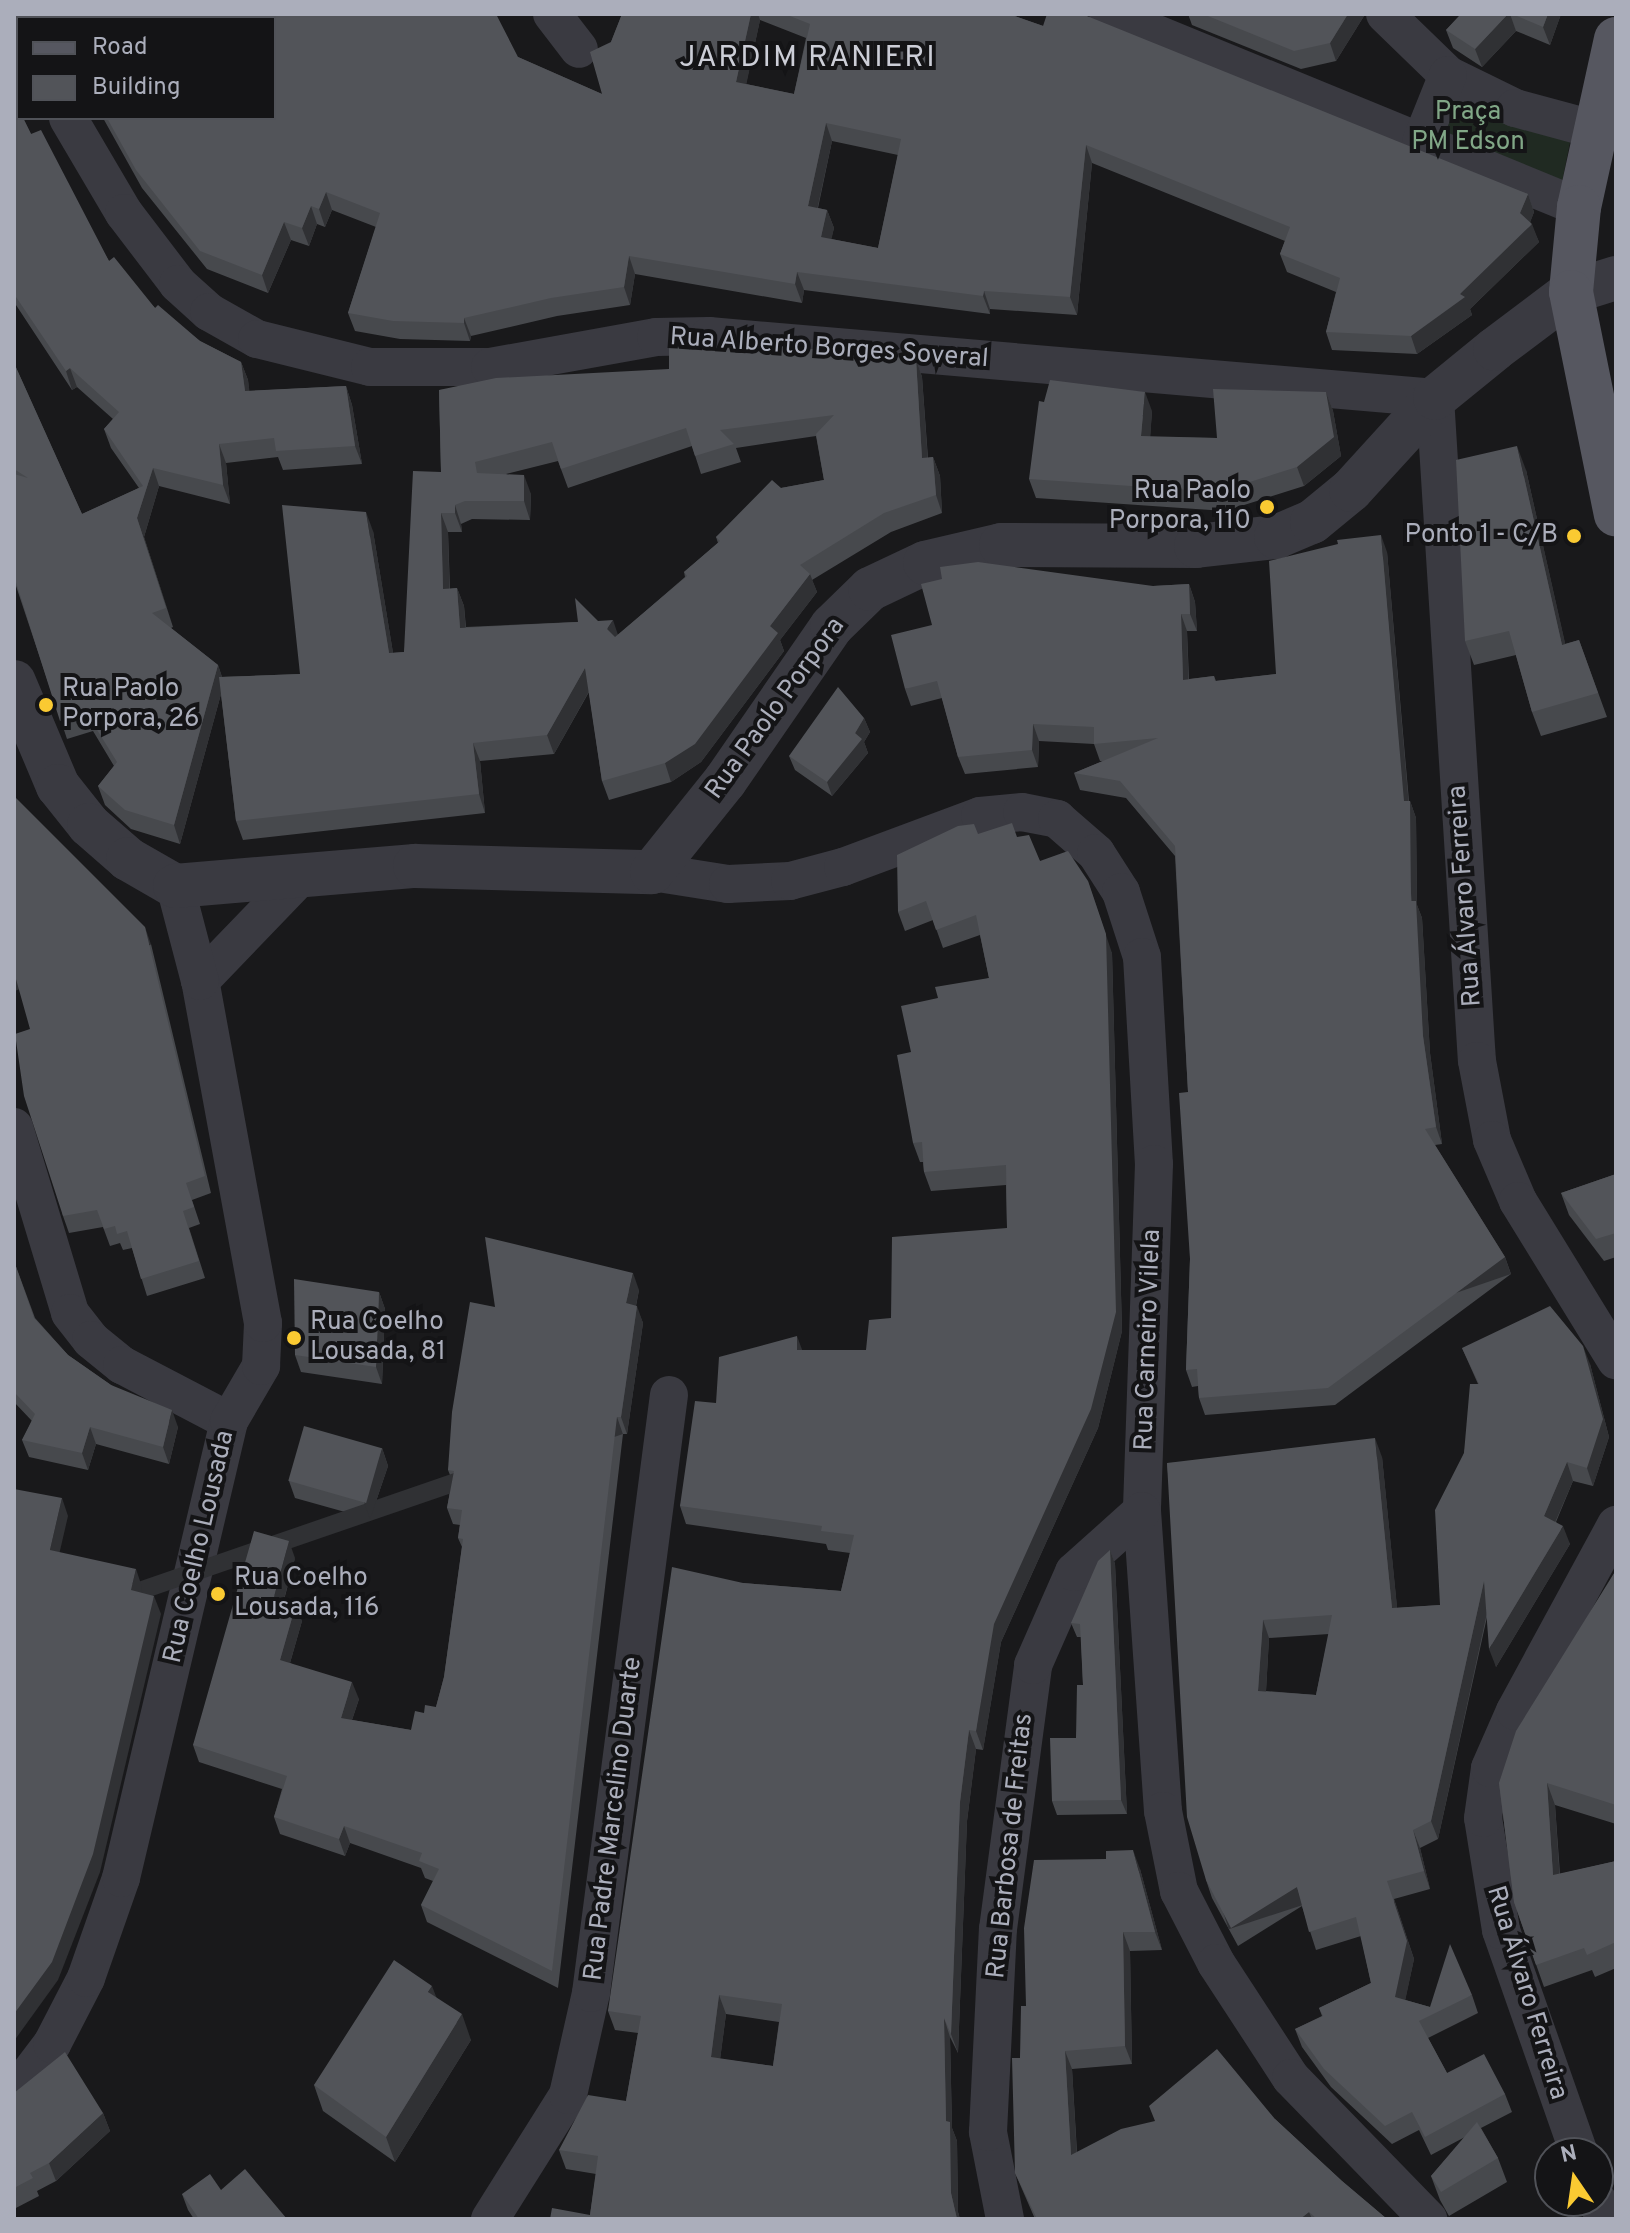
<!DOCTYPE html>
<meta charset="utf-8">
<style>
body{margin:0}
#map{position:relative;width:1630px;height:2233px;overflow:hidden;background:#19191b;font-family:Overpass,sans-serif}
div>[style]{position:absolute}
.green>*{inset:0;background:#202a22}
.minor>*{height:38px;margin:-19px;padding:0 19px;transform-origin:19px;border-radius:19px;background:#3a3a41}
.tertiary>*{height:44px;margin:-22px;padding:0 22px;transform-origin:22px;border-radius:22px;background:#3a3a41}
.primary>*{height:44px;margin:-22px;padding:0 22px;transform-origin:22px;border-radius:22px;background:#565760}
.wall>*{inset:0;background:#47494d}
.shaded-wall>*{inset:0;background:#303134;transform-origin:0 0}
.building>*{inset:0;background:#525459;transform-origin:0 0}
.dots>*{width:22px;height:22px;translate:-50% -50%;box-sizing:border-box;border:4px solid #141416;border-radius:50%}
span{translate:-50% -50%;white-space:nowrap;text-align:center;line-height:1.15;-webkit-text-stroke:8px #141416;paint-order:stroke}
.park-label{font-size:26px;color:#81a787}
.street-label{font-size:26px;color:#abaebb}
.poi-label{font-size:26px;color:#abaebb}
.right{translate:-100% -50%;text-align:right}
.left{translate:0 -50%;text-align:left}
.quarter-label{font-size:30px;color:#ccced7;letter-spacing:2px}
.frame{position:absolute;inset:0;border:16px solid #abaebb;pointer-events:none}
.legend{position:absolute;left:16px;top:16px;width:260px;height:104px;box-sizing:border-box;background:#141416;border:2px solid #505258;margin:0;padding:10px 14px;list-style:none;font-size:24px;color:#abaebb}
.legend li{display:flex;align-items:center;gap:16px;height:40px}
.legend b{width:40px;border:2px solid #505258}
.north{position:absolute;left:1534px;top:2137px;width:80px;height:80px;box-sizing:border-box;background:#141416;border:2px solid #505258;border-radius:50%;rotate:347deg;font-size:22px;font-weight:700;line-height:32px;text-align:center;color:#abaebb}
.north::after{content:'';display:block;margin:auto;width:28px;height:36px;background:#faca32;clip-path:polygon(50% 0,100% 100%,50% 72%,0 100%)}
</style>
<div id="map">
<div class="green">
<div style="clip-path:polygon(1453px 91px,1571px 137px,1561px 187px,1430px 146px)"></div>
</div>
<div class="minor">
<div style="left:552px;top:14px;width:44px;rotate:52.4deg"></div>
<div style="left:1108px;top:14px;width:509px;rotate:22.28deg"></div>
<div style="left:1385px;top:14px;width:88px;rotate:44.1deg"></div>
<div style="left:1448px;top:75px;width:75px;rotate:26.2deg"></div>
<div style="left:1515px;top:108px;width:81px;rotate:15.1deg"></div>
<div style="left:14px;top:22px;width:9px;rotate:63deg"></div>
<div style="left:68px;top:118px;width:110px;rotate:59.5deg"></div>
<div style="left:124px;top:213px;width:89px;rotate:52.7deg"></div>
<div style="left:178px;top:284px;width:42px;rotate:42.1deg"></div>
<div style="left:209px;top:312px;width:55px;rotate:29.4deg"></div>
<div style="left:257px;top:339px;width:116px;rotate:13.9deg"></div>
<div style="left:370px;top:367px;width:120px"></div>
<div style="left:490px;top:367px;width:169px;rotate:-10.2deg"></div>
<div style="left:656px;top:337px;width:53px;rotate:-1.1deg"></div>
<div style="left:709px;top:336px;width:729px;rotate:4.88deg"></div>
<div style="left:1435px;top:398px;width:664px;rotate:86.38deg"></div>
<div style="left:1477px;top:1061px;width:80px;rotate:79.2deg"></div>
<div style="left:1492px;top:1140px;width:66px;rotate:66.9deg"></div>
<div style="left:1518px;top:1201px;width:187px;rotate:58.4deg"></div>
<div style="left:1421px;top:142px;width:72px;rotate:-68.1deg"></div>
<div style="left:652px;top:872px;width:77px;rotate:9deg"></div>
<div style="left:728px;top:884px;width:62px;rotate:-2.8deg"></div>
<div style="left:790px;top:881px;width:55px;rotate:-14.8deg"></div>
<div style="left:843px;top:867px;width:146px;rotate:-20.4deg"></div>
<div style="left:980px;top:816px;width:42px;rotate:-5.4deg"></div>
<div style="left:1022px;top:812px;width:36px;rotate:11deg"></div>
<div style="left:1057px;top:819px;width:52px;rotate:41.1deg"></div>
<div style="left:1096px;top:853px;width:46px;rotate:57.3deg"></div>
<div style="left:1121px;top:892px;width:68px;rotate:72.1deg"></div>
<div style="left:1142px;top:957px;width:207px;rotate:86.7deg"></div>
<div style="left:1154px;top:1164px;width:347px;rotate:92deg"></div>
<div style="left:1142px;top:1511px;width:301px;rotate:86deg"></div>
<div style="left:1163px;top:1811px;width:82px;rotate:78.7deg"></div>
<div style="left:1179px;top:1891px;width:81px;rotate:62.8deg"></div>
<div style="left:1216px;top:1963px;width:137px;rotate:56.9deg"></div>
<div style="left:1291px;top:2078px;width:197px;rotate:45.8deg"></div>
<div style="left:200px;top:981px;width:147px;rotate:-46.1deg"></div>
<div style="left:14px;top:1127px;width:194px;rotate:73.2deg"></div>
<div style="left:70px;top:1313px;width:34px;rotate:52deg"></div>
<div style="left:91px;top:1340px;width:40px;rotate:39deg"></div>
<div style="left:122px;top:1365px;width:121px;rotate:27.6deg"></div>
<div style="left:14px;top:2094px;width:63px;rotate:-52.8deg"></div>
<div style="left:52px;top:2044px;width:74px;rotate:-62.7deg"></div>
<div style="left:86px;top:1978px;width:106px;rotate:-70.7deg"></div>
<div style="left:121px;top:1878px;width:470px;rotate:-76.7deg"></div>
<div style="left:229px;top:1421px;width:64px;rotate:-59.8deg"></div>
<div style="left:261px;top:1366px;width:43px;rotate:-87.3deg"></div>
<div style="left:263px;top:1323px;width:348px;rotate:-100.4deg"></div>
<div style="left:200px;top:981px;width:98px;rotate:-104.7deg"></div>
<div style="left:1579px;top:2153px;width:236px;rotate:-109.3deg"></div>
<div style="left:1501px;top:1930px;width:113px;rotate:-99.1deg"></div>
<div style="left:1483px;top:1818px;width:50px;rotate:-82deg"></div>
<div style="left:1490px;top:1768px;width:62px;rotate:-66.3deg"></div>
<div style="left:1515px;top:1711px;width:212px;rotate:-61.5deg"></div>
<div style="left:1598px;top:2201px;width:19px;rotate:72deg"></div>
<div style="left:490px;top:2219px;width:146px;rotate:-57.8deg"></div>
<div style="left:568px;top:2095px;width:105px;rotate:-77.3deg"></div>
<div style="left:591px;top:1993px;width:603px;rotate:-82.57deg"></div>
<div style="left:1005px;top:2219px;width:89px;rotate:-101.1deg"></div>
<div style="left:988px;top:2132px;width:203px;rotate:-87.2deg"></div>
<div style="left:998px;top:1929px;width:266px;rotate:-82.4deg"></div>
<div style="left:1033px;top:1665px;width:102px;rotate:-66.2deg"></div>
<div style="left:1074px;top:1572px;width:91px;rotate:-41.9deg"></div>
</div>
<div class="tertiary">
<div style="left:14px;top:682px;width:113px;rotate:67.1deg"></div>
<div style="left:58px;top:786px;width:50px;rotate:51.5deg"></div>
<div style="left:89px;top:825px;width:52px;rotate:41.1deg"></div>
<div style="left:128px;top:859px;width:54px;rotate:29.9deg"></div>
<div style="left:175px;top:886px;width:241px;rotate:-4.8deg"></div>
<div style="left:415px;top:866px;width:237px;rotate:1.5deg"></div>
<div style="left:652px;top:872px;width:117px;rotate:-51.3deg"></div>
<div style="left:725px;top:781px;width:188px;rotate:-55.4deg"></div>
<div style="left:832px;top:626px;width:53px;rotate:-44.2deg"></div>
<div style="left:870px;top:589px;width:61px;rotate:-25.3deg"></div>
<div style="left:925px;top:563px;width:78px;rotate:-13.3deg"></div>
<div style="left:1001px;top:545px;width:195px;rotate:0.3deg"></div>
<div style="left:1196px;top:546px;width:81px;rotate:-6.4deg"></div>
<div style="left:1276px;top:537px;width:39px;rotate:-23deg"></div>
<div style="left:1312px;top:522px;width:50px;rotate:-39.4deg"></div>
<div style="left:1351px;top:490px;width:125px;rotate:-47.6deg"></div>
<div style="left:1435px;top:398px;width:77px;rotate:-39.2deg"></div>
<div style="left:1495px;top:349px;width:95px;rotate:-36.9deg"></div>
<div style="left:1571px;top:292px;width:47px;rotate:-17.3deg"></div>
</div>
<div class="primary">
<div style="left:1616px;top:39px;width:172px;rotate:102.4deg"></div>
<div style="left:1579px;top:207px;width:85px;rotate:95.4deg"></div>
<div style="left:1571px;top:292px;width:227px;rotate:78.6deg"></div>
</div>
<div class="wall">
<div style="clip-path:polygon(evenodd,622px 14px,1009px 14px,1528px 194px,1534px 212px,1530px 222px,1539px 242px,1470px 309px,1472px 315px,1417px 354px,1332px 350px,1326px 332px,1336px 292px,1287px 272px,1280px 254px,1285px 241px,1092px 163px,1077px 315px,990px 309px,990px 314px,804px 290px,802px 303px,635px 274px,630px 305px,557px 316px,471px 336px,470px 341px,400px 339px,355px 331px,348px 313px,376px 227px,332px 210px,325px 227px,317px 224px,309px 246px,291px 240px,268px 293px,207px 269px,142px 188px,103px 118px,274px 118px,518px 57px,602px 94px,611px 42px,622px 14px,760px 20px,806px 38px,794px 94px,746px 84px,760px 20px,622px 14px,832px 141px,898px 155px,878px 248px,831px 239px,834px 228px,827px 210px,818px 208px,832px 141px)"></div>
<div style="clip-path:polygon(1188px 14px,1363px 14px,1364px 16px,1336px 61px,1301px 69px,1192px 25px)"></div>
<div style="clip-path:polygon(1461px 14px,1561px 14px,1550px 45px,1516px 31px,1482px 67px,1453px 48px,1446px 30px)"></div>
<div style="clip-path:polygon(evenodd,14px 99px,31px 134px,109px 261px,155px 308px,200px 341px,241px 362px,248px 380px,249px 391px,346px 386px,352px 405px,362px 464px,283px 470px,278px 457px,226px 463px,230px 504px,159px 486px,144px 537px,173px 627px,171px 628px,218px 665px,222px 677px,300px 674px,373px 531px,393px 653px,404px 652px,441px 472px,439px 390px,916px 359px,922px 377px,928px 458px,933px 457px,940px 476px,942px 513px,891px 532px,812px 580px,817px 592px,780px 640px,784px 651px,701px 762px,671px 782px,609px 800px,602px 781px,589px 692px,554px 754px,480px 761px,485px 813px,243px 840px,236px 821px,221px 694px,180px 844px,131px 829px,105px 805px,98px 786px,114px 766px,93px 731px,67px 739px,14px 580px,14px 363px,82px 514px,139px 488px,111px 448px,104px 429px,113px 419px,77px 387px,72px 390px,14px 302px,14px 99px,816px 436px,824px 480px,781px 488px,716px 537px,718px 543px,684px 572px,685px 577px,618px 635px,598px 621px,466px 627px,464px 606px,457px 588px,450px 589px,448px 532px,462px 532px,461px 524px,472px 519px,530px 520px,531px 494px,506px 474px,558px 461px,568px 488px,692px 446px,701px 474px,741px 462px,736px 448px,816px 436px)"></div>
<div style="clip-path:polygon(1326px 392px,1333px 411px,1341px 456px,1304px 486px,1225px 511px,1036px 498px,1029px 479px,1152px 411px,1150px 437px,1217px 438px)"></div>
<div style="clip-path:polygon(1526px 470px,1565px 644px,1579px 640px,1607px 717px,1541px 736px,1532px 712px,1516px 655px,1474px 665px,1465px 641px)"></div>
<div style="clip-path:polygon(1387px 552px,1409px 801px,1410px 801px,1416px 818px,1417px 905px,1422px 918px,1430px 1053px,1442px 1144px,1435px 1145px,1505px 1257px,1511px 1274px,1335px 1405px,1205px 1415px,1199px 1398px,1198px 1386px,1192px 1387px,1186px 1370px,1190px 1259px,1188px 1092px,1175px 856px,1126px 798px,1080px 790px,1074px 773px,1103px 761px,1100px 761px,1094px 744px,1039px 741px,1038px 767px,965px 774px,958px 757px,942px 698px,911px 706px,905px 689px,1153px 586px,1189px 584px,1195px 602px,1197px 631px,1187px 631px,1189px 679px,1214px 676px,1216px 681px,1276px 674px)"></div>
<div style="clip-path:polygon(864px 718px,870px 732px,864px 742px,868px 753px,832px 796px,795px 770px,789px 756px)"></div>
<div style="clip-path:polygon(evenodd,978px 834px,1017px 837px,1040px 861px,1112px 953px,1122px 1331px,1098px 1428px,1001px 1642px,983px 1750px,976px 1749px,967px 1821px,958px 2053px,950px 2037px,952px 2128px,957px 2141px,958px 2212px,960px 2219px,550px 2219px,590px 2215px,596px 2174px,566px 2169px,559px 2150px,626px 2101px,638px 2033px,615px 2030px,608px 2011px,743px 1583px,841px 1591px,850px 1553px,828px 1550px,826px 1544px,686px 1524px,680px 1506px,716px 1403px,802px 1350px,866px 1350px,891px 1318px,1007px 1228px,1006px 1185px,931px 1191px,924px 1172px,923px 1162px,920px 1162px,913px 1143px,911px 1052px,938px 998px,989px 978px,980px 935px,943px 948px,933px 920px,905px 931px,898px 912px,978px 834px,726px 2014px,779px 2022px,773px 2066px,720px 2059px,726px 2014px)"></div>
<div style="clip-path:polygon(151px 944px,211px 1193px,192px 1200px,200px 1224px,189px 1228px,205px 1278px,147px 1296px,132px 1248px,123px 1250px,120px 1243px,110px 1246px,103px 1227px,69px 1233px,63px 1216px,30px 1029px)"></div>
<div style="clip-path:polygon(1616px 1174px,1616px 1257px,1604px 1261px,1569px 1215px,1561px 1193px)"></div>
<div style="clip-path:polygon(14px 1261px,35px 1318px,68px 1355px,111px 1385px,178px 1427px,169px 1464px,96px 1444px,88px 1470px,29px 1457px,22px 1440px,32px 1421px,14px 1402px)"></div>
<div style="clip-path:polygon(639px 1290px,636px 1306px,643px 1323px,627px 1434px,623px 1434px,558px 1988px,427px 1922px,421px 1905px,433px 1881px,425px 1878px,421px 1868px,350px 1843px,345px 1856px,280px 1834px,274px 1817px,282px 1789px,199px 1762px,193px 1745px,295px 1558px,284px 1600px,302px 1621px,290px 1663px,359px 1699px,352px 1720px,411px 1730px,424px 1713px,436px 1707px,444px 1677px,462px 1547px,458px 1538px,460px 1525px,453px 1524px,447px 1508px,452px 1480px,448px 1470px,495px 1307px)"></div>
<div style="clip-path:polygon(379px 1292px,385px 1309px,382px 1384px,301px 1372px,295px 1355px)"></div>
<div style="clip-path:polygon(evenodd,1462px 1348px,1590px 1364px,1609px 1437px,1593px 1486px,1573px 1481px,1556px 1522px,1570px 1544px,1496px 1667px,1487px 1617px,1438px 1839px,1420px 1848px,1430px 1889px,1394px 1899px,1414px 1959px,1405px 2000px,1430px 2007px,1472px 1995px,1478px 2013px,1428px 2038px,1447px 2073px,1505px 2094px,1512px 2112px,1481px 2128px,1498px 2158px,1507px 2182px,1449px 2216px,1440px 2200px,1431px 2176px,1465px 2137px,1431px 2155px,1419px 2130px,1392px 2144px,1331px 2087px,1302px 2047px,1295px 2029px,1322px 2016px,1319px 2008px,1371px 1983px,1361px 1936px,1316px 1950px,1302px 1906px,1238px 1946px,1212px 1898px,1206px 1880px,1167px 1463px,1382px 1457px,1397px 1608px,1440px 1605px,1464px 1453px,1478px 1384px,1462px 1348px,1329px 1634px,1316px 1695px,1266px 1691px,1269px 1638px,1329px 1634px)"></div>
<div style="clip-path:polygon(382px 1448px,388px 1466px,370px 1519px,295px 1498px,289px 1481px)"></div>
<div style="clip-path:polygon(1110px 1550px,1115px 1564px,1127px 1814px,1057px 1815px,1052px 1801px,1076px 1738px,1083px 1685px,1081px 1637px,1077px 1637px,1071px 1623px)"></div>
<div style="clip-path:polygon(1616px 1570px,1616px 1824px,1555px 1805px,1560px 1874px,1616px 1861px,1616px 1968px,1595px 1977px,1592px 1970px,1544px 1987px,1514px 1902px,1499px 1783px)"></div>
<div style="clip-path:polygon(1140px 1869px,1162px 1950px,1130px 1951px,1132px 2064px,1072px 2069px,1077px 2152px,1275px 2119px,1342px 2181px,1387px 2219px,1035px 2219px,1015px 2173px,1020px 2058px,1026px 2006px)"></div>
<div style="clip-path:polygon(436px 1998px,471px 2040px,395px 2162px,323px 2111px,314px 2085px)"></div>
<div style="clip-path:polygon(14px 2093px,103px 2113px,110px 2131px,56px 2181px,37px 2191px,39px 2196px,14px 2209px)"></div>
<div style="clip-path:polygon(221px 2190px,287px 2219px,194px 2219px,188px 2210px,182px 2194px)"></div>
</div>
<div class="shaded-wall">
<div style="clip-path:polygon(131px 14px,143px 14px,142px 18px,130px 18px)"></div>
<div style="clip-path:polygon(751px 14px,758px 14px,760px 20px,743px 100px,736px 82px)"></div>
<div style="clip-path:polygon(1348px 14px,1363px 14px,1364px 16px,1336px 61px,1330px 43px)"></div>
<div style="clip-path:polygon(1508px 14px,1510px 14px,1516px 31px,1482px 67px,1475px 49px)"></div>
<div style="clip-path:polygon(1548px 14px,1561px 14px,1550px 45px,1543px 27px)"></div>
<div style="clip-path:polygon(826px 123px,832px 141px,814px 224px,808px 206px)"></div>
<div style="clip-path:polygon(1086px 145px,1092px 163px,1077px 315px,1070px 297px)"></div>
<div style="clip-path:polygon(326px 192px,332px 210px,325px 227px,319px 209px)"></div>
<div style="clip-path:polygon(1528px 194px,1534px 212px,1528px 228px,1532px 224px,1539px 242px,1470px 309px,1472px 315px,1417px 354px,1411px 336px,1460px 294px,1520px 213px)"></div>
<div style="clip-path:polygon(311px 206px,317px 224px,309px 246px,302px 228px)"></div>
<div style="clip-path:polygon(827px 210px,834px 228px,828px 255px,821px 237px)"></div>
<div style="clip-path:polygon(284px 222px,291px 240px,268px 293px,262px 275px)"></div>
<div style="clip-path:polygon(629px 256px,635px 274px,630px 305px,624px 287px)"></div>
<div style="clip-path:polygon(797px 272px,804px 290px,802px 303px,795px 284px)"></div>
<div style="clip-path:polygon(984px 291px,990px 309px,990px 314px,983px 296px)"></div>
<div style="clip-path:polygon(464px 318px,471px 336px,470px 341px,464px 323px)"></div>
<div style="clip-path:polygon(916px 359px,922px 377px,929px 476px,922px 458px)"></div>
<div style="clip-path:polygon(241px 362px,248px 380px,252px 410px,245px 391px)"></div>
<div style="clip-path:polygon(70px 368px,77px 387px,72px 390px,66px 371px)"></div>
<div style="clip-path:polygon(346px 386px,352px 405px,362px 464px,355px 446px)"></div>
<div style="clip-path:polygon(1145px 392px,1152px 411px,1149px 456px,1141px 436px)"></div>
<div style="clip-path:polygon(1326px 392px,1333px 411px,1341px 456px,1304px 486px,1297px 467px)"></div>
<div style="clip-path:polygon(219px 444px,226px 463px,230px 504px,223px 485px)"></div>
<div style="clip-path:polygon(1517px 446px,1526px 470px,1571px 669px,1562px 645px)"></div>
<div style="clip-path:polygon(933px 457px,940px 476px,942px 513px,936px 495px)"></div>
<div style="clip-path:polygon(153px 468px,159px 486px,144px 537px,173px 627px,137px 518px)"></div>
<div style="clip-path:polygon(524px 475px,531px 494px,530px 520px,524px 501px)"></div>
<div style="clip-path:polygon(455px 505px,461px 524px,462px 532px,455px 513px)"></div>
<div style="clip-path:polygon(366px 512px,373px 531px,396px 671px,389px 653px)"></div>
<div style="clip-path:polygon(441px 513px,448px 532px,450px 608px,443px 589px)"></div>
<div style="clip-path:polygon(1381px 535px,1387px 552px,1410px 818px,1410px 801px,1416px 818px,1417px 905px,1422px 918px,1430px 1053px,1442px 1144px,1436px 1127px,1423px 1036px)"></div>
<div style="clip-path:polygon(810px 574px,817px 592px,780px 640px,784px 651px,701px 762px,671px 782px,665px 763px)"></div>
<div style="clip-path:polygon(1189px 584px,1195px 602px,1197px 631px,1190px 614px)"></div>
<div style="clip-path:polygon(457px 588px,464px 606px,467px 646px,460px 628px)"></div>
<div style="clip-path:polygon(1181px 614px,1187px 631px,1189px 697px,1183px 680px)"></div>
<div style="clip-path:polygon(613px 620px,619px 638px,614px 648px,607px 629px)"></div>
<div style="clip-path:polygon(218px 665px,224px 683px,180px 844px,174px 825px)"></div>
<div style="clip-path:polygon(585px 668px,592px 686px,554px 754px,547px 735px)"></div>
<div style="clip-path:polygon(864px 718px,870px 732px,864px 742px,868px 753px,832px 796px,827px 782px)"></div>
<div style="clip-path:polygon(1033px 724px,1039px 741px,1038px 767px,1032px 750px)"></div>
<div style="clip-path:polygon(473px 743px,480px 761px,485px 813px,479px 794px)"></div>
<div style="clip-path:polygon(1088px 881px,1112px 953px,1122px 1331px,1098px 1428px,1001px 1642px,983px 1750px,976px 1731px)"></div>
<div style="left:145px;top:927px;width:18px;height:256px;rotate:71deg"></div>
<div style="left:1505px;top:1257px;width:18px;height:220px;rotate:71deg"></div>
<div style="clip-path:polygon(633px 1273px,639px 1290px,633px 1320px,626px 1303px)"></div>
<div style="clip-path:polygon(379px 1292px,385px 1309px,382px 1384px,376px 1367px)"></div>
<div style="clip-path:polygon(637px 1306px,643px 1323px,627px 1434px,621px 1417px)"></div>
<div style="clip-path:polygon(797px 1336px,804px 1355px,797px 1350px)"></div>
<div style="clip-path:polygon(1583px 1346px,1590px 1364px,1609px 1437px,1593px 1486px,1587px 1468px)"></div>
<div style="clip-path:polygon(172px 1410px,178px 1427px,169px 1464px,163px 1447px)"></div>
<div style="left:617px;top:1417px;width:18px;height:558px;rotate:71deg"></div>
<div style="clip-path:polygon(90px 1427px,96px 1444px,88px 1470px,82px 1453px)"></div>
<div style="clip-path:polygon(1375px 1438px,1382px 1457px,1399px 1626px,1392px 1608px)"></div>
<div style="clip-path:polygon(382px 1448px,388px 1466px,370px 1519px,364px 1502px)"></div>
<div style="clip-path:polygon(1567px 1462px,1573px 1481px,1550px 1534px,1544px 1516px)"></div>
<div style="clip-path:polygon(62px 1498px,68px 1516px,56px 1568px,50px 1550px)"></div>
<div style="clip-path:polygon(1563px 1526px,1570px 1544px,1496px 1667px,1489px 1649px)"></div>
<div style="clip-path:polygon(289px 1541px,295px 1558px,280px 1614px,274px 1597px)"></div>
<div style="clip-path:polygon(1110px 1550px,1115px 1564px,1127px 1814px,1121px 1800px)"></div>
<div style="clip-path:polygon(136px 1569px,142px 1587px,138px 1608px,131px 1590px)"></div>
<div style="clip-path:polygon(1484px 1581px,1490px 1599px,1438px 1839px,1431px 1821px)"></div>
<div style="clip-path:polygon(154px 1596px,161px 1614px,100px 1872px,58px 1980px,14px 2041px,14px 2014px)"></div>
<div style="clip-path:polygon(296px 1604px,302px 1621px,286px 1677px,280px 1660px)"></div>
<div style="clip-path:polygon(1263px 1620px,1269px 1638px,1265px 1709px,1258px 1691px)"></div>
<div style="clip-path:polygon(352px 1682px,359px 1699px,347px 1735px,341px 1718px)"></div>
<div style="clip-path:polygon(969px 1730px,976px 1749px,967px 1821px,958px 2053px,951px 2034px,960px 1802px)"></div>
<div style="clip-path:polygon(1547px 1783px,1555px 1805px,1561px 1897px,1553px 1875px)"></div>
<div style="clip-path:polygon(344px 1826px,350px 1843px,345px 1856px,339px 1839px)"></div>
<div style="clip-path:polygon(1413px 1830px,1420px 1848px,1430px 1889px,1424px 1871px)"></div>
<div style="clip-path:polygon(1133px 1850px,1140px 1869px,1162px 1950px,1155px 1932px)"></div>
<div style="left:1297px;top:1887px;width:19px;height:78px;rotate:72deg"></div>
<div style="clip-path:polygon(1394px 1899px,1414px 1959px,1402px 2016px,1395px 1997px)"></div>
<div style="clip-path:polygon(1123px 1932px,1130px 1951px,1132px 2064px,1125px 2046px)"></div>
<div style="clip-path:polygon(432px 1986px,442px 2012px,428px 1992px)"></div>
<div style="clip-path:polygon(719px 1995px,726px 2014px,718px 2076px,711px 2057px)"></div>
<div style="clip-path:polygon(462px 2014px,471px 2040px,395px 2162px,386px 2137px)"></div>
<div style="clip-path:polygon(944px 2018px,950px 2037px,952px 2128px,957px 2141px,958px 2212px,960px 2219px,957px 2219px,951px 2193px,946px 2121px)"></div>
<div style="clip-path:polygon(1065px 2051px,1072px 2069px,1078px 2174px,1071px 2155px)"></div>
<div style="clip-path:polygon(103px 2113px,110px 2131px,56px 2181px,49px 2163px)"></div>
<div style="clip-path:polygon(1309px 2212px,1312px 2219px,1300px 2219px)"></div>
</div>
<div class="building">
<div style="left:61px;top:14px;width:70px;height:4px"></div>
<div style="clip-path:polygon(evenodd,230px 14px,496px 14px,518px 57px,602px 94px,590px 52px,611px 42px,622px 14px,751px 14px,736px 82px,794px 94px,810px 24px,785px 14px,1009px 14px,1043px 26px,1047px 14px,1082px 14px,1528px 194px,1520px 213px,1532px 224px,1460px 294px,1465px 297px,1411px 336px,1326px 332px,1340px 278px,1280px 254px,1290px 227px,1086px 145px,1070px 297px,984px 291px,983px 296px,797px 272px,795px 284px,629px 256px,624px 287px,551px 298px,464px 318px,464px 323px,393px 321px,348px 313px,380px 213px,326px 192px,319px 209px,311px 206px,302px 228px,284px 222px,262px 275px,200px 251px,136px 170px,107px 118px,274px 118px,274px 18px,229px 18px,230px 14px,826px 123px,901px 139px,878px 248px,821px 237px,827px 210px,808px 206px,826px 123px)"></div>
<div style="clip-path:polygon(1203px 14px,1348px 14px,1330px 43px,1294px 51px)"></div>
<div style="clip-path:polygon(1461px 14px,1508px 14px,1475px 49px,1446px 30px)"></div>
<div style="clip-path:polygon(1512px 14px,1548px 14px,1543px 27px)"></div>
<div style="clip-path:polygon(14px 99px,18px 107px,18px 118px,23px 118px,31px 134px,41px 130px,109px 261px,114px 257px,155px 308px,158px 305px,200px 341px,241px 362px,245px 391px,346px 386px,355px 446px,276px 451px,274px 438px,219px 444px,223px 485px,153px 468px,137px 518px,166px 608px,152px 613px,218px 665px,174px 825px,125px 810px,98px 786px,117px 762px,86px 712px,60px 721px,14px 576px,14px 474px,28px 478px,14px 469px,14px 363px,82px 514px,143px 486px,104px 429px,119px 412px,70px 368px,66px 371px,14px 294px)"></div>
<div style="clip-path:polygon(evenodd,669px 346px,790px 347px,916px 359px,922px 458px,933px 457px,936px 495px,884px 513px,800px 565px,810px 574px,770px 626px,778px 633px,695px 744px,665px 763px,602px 781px,585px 668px,547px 735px,473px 743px,479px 794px,236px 821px,219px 677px,300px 674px,282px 505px,366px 512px,389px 653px,404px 652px,413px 471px,441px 472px,439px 390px,496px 378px,669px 369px,669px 346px,834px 415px,816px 434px,824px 480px,781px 488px,772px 480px,716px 537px,720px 541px,684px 572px,687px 576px,615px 637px,607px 629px,613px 620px,598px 621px,575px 598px,578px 622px,460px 628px,457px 588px,443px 589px,441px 513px,455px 513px,455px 505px,465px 501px,524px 501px,524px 475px,477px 473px,475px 462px,552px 442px,561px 469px,686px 428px,695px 456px,734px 444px,720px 430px,834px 415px)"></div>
<div style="clip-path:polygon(1050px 380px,1145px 392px,1141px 436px,1217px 438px,1213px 389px,1326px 392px,1334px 437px,1297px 467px,1218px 492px,1029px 479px,1039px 401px,1044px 402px)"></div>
<div style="clip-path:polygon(1517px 446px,1562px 645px,1579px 640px,1598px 693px,1532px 712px,1509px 631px,1465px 641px,1456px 460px)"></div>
<div style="clip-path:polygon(1381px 535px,1404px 801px,1410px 801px,1411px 901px,1416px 901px,1423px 1036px,1436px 1127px,1425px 1129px,1505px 1257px,1328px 1388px,1199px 1398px,1197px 1369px,1186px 1370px,1190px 1259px,1179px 1093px,1188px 1092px,1175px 846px,1120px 781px,1074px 773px,1158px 738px,1094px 744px,1094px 727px,1033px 724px,1032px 750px,958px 757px,937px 681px,905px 689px,891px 635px,932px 625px,921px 584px,942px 579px,940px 567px,978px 562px,1153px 586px,1189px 584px,1190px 614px,1181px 614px,1183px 680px,1214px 676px,1215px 681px,1276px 674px,1269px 561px,1338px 544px,1337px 540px)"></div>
<div style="clip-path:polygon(838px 687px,864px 718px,855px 733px,862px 739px,827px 782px,789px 756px)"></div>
<div style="clip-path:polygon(14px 796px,145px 927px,205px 1176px,186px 1183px,194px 1207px,183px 1211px,199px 1261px,141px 1279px,127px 1231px,117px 1234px,115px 1226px,104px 1229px,97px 1210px,63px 1216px,24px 1096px,15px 1034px,30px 1029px,14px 972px)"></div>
<div style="clip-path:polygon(evenodd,1012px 823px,1017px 837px,1029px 835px,1040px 861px,1068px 851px,1088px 881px,1106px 934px,1116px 1312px,1091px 1409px,994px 1624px,976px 1731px,969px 1730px,960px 1802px,951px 2034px,944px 2018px,946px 2121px,950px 2122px,951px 2193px,957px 2219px,550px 2219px,552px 2208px,590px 2215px,598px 2156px,559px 2150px,588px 2095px,626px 2101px,641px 2016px,608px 2011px,672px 1567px,743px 1583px,841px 1591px,854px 1535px,821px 1531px,822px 1526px,680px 1506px,695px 1401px,716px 1403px,719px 1357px,797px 1336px,797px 1350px,866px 1350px,869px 1320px,891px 1318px,892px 1237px,1007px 1228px,1006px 1165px,924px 1172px,922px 1142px,913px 1143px,897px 1055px,911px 1052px,901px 1006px,938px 998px,935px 987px,989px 978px,976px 915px,936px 930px,926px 901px,898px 912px,897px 855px,958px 826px,974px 824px,978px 834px,1012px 823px,719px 1995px,782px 2004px,773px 2066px,711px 2057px,719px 1995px)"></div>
<div style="clip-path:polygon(1616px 1174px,1616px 1233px,1596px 1239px,1561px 1193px)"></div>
<div style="clip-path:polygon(485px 1237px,633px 1273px,626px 1303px,637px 1306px,621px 1417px,617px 1417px,552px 1971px,421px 1905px,439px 1869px,419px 1861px,422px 1853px,344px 1826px,339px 1839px,274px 1817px,287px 1776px,193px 1745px,254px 1531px,289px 1541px,274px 1597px,296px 1604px,280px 1660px,352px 1682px,341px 1718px,411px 1730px,415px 1711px,424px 1713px,425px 1705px,436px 1707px,444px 1677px,463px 1539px,458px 1538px,462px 1510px,447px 1508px,454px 1471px,448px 1470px,452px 1412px,470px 1302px,495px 1307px)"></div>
<div style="clip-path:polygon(14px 1261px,34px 1318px,68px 1355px,111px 1385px,172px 1410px,163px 1447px,90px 1427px,82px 1453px,22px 1440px,35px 1414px,14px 1392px)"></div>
<div style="clip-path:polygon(294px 1279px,379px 1292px,376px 1367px,295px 1355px)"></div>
<div style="clip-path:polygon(evenodd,1550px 1306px,1583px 1346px,1603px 1419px,1587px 1468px,1567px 1462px,1544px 1516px,1563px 1526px,1489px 1649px,1484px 1581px,1431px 1821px,1413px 1830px,1424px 1871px,1387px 1881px,1407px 1941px,1395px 1997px,1430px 2007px,1450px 1944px,1472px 1995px,1419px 2021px,1447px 2073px,1484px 2054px,1505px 2094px,1425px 2137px,1412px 2112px,1385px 2126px,1324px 2069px,1295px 2029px,1323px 2016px,1319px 2008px,1371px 1983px,1356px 1917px,1309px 1932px,1297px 1887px,1231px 1928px,1206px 1880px,1187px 1817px,1167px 1463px,1375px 1438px,1392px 1608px,1440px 1605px,1435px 1510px,1464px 1453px,1470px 1384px,1479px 1384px,1462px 1348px,1550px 1306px,1332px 1615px,1316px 1695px,1258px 1691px,1263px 1620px,1332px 1615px)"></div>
<div style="left:304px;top:1426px;width:81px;height:57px;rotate:16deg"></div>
<div style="clip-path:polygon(14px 1489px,62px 1498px,50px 1550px,136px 1569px,131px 1590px,154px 1596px,93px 1854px,52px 1962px,14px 2014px)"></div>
<div style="clip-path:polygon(1110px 1550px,1121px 1800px,1052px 1801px,1050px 1738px,1076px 1738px,1077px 1685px,1083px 1685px,1080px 1624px,1071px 1623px,1098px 1561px)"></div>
<div style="clip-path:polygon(1616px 1570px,1616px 1805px,1547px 1783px,1553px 1875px,1616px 1861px,1616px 1942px,1587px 1955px,1584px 1948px,1536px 1965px,1514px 1902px,1499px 1783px,1516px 1731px)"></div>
<div style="clip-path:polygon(1133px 1850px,1155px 1932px,1123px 1932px,1125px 2046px,1065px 2051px,1071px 2155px,1121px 2129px,1155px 2121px,1149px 2106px,1217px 2049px,1275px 2119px,1342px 2181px,1387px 2219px,1317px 2219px,1309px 2212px,1300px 2219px,1037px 2219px,1015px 2173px,1012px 2058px,1020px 2058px,1021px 2006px,1026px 2006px,1024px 1928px,1034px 1860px,1106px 1859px,1106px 1851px)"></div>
<div style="clip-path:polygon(394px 1960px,432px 1986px,428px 1992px,462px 2014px,386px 2137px,314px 2085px)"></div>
<div style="clip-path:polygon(65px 2052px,103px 2113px,49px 2163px,30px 2173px,33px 2178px,14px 2188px,14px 2093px)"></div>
<div style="clip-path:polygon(1477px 2122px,1498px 2158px,1441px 2192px,1431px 2176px)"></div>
<div style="clip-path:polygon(245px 2169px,287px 2219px,199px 2219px,182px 2194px,210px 2174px,221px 2190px)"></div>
</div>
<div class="dots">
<div style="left:1267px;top:507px;background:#faca32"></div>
<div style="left:1574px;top:536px;background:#faca32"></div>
<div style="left:46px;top:705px;background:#faca32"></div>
<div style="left:294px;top:1338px;background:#faca32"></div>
<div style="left:218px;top:1594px;background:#faca32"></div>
</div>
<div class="park-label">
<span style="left:1468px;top:128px">Praça<br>PM Edson</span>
</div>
<div class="street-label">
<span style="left:829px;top:349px;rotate:4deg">Rua Alberto Borges Soveral</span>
<span style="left:776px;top:709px;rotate:-54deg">Rua Paolo Porpora</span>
<span style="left:1466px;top:896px;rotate:-94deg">Rua Álvaro Ferreira</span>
<span style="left:1149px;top:1340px;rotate:-88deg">Rua Carneiro Vilela</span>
<span style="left:200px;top:1547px;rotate:-77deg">Rua Coelho Lousada</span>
<span style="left:614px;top:1819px;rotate:-83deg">Rua Padre Marcelino Duarte</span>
<span style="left:1011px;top:1846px;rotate:-84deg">Rua Barbosa de Freitas</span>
<span style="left:1526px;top:1993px;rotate:73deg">Rua Álvaro Ferreira</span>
</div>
<div class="poi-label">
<span class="right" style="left:1251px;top:507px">Rua Paolo<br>Porpora, 110</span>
<span class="right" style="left:1558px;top:536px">Ponto 1 - C/B</span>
<span class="left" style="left:62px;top:705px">Rua Paolo<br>Porpora, 26</span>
<span class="left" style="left:310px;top:1338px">Rua Coelho<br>Lousada, 81</span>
<span class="left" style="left:234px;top:1594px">Rua Coelho<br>Lousada, 116</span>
</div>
<div class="quarter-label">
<span style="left:808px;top:59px">JARDIM RANIERI</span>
</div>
<div class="frame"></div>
<ul class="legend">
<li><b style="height:10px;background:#565760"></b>Road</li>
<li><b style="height:22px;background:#525459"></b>Building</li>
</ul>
<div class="north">N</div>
</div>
